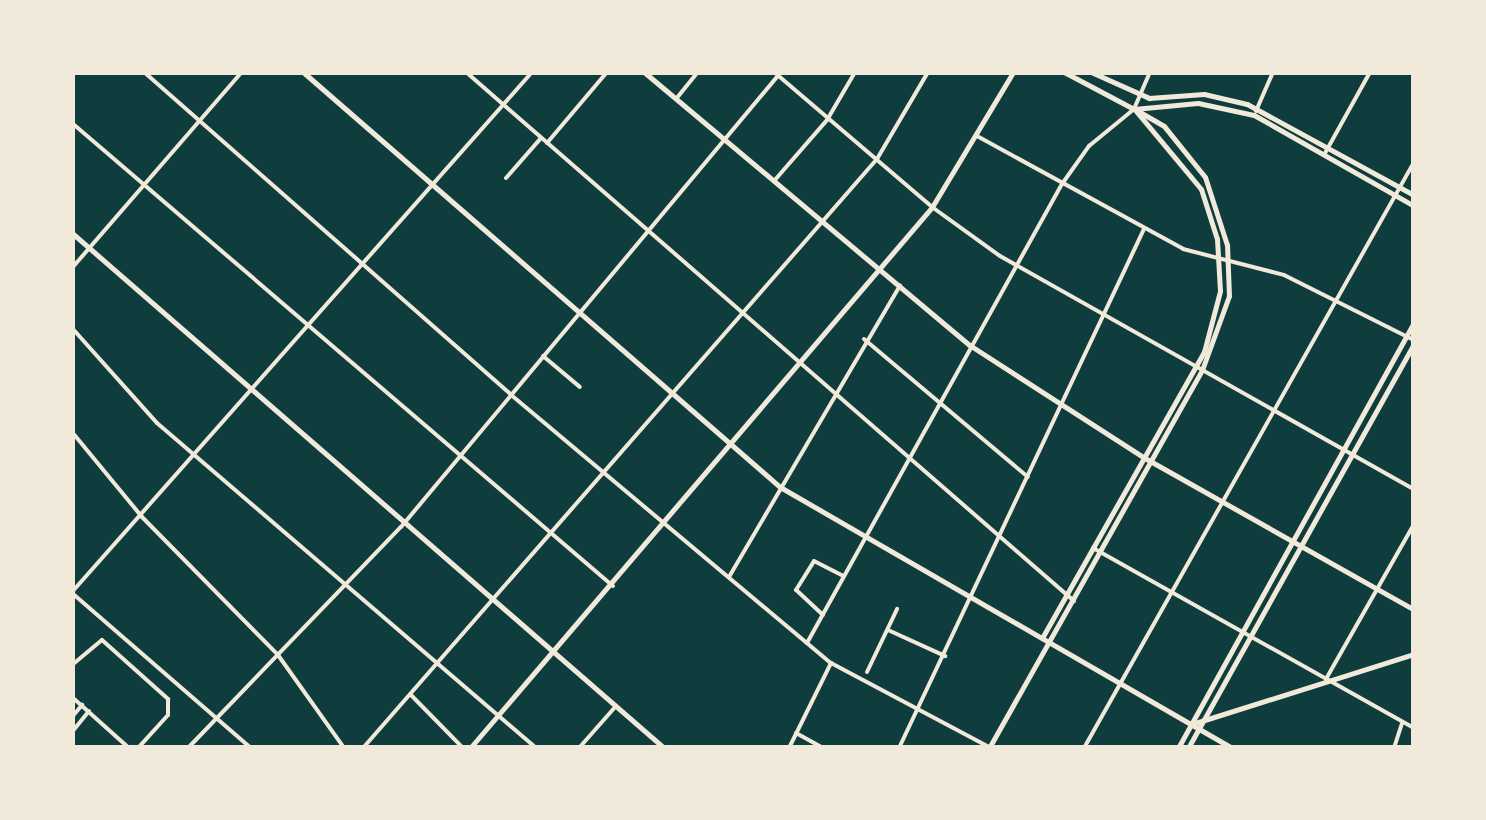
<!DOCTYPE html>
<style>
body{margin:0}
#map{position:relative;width:1486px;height:820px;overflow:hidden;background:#0f3d3e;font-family:"PT Serif",serif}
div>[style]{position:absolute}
.minor>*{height:4px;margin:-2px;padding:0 2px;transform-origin:2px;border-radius:2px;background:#f1e9da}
.tertiary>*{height:5px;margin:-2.5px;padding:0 2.5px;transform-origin:2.5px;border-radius:2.5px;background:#f1e9da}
.secondary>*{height:5px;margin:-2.5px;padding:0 2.5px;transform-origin:2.5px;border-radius:2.5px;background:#f1e9da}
span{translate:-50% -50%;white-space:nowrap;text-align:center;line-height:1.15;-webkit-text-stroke:10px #f1e9da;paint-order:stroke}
.frame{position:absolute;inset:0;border:75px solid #f1e9da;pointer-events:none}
</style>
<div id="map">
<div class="minor">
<div style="left:144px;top:72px;width:487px;rotate:41.3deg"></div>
<div style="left:510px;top:394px;width:419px;rotate:40deg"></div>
<div style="left:831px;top:663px;width:179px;rotate:28deg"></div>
<div style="left:466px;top:72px;width:806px;rotate:41.03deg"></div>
<div style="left:774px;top:72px;width:208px;rotate:40.5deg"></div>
<div style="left:932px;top:207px;width:84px;rotate:35.8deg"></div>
<div style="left:1000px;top:256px;width:475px;rotate:29.4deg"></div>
<div style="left:676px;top:99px;width:35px;rotate:-51deg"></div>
<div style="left:1256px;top:111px;width:43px;rotate:-66.4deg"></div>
<div style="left:72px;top:123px;width:712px;rotate:40.56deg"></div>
<div style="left:977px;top:136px;width:235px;rotate:28.7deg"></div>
<div style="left:1183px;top:249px;width:104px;rotate:14.4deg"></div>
<div style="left:1284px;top:275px;width:145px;rotate:26.6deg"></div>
<div style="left:547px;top:143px;width:93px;rotate:-49.8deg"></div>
<div style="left:1324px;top:155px;width:95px;rotate:-61deg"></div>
<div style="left:506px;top:178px;width:53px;rotate:-48.8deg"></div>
<div style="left:774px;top:181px;width:81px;rotate:-49deg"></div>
<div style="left:827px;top:120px;width:56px;rotate:-59.7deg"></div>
<div style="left:72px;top:268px;width:259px;rotate:-49.1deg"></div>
<div style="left:72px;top:328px;width:127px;rotate:48.2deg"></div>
<div style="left:157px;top:423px;width:499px;rotate:40.6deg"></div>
<div style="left:864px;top:339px;width:214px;rotate:40.1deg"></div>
<div style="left:543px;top:356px;width:48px;rotate:40deg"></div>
<div style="left:72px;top:432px;width:110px;rotate:50.5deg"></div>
<div style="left:142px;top:517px;width:194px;rotate:45.4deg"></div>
<div style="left:278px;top:655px;width:114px;rotate:54.6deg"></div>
<div style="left:1093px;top:548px;width:368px;rotate:29.3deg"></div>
<div style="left:729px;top:577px;width:338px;rotate:-59.6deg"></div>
<div style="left:72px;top:592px;width:694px;rotate:-48.5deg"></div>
<div style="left:72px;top:593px;width:237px;rotate:40.9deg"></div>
<div style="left:823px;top:615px;width:37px;rotate:-137deg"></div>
<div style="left:796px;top:590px;width:34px;rotate:-58deg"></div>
<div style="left:814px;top:561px;width:33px;rotate:27deg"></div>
<div style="left:888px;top:630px;width:63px;rotate:24.5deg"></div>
<div style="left:807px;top:643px;width:525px;rotate:-60.95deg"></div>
<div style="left:1062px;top:184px;width:47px;rotate:-54.6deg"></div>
<div style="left:1089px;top:146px;width:58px;rotate:-39.4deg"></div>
<div style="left:1134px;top:109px;width:40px;rotate:-66.6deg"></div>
<div style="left:72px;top:665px;width:39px;rotate:-40deg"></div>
<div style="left:102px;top:640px;width:89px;rotate:41.8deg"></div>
<div style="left:168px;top:699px;width:16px;rotate:90deg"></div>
<div style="left:168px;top:715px;width:45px;rotate:132.3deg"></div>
<div style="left:867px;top:672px;width:70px;rotate:-64.5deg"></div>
<div style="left:1326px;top:679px;width:178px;rotate:-60.4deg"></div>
<div style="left:411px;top:695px;width:74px;rotate:45.5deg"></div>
<div style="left:72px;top:697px;width:76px;rotate:41.8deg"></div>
<div style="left:72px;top:717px;width:16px;rotate:-50deg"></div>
<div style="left:72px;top:732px;width:27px;rotate:-51deg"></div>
<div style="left:796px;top:733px;width:31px;rotate:29deg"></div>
<div style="left:188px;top:748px;width:307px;rotate:-46.1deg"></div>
<div style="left:401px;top:527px;width:593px;rotate:-50.13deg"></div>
<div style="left:363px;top:748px;width:782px;rotate:-48.89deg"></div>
<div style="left:877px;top:159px;width:101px;rotate:-59.6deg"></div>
<div style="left:579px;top:748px;width:56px;rotate:-48.6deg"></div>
<div style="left:789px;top:748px;width:95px;rotate:-63.7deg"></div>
<div style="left:899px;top:748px;width:574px;rotate:-64.73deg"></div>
<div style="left:1084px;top:748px;width:673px;rotate:-60.61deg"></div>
<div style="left:1394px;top:748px;width:25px;rotate:-72deg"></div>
</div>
<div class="tertiary">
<div style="left:303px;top:72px;width:632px;rotate:41.02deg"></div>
<div style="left:780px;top:487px;width:522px;rotate:30deg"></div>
<div style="left:1064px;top:72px;width:79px;rotate:27.9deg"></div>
<div style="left:1134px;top:109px;width:64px;rotate:-5.4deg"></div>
<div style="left:1198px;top:103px;width:57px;rotate:12.1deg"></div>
<div style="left:1254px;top:115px;width:184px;rotate:29.6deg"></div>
<div style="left:1091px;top:72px;width:64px;rotate:24.1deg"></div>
<div style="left:1149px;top:98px;width:55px;rotate:-4.2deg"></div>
<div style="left:1204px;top:94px;width:44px;rotate:13.1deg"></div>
<div style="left:1247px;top:104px;width:190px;rotate:28.6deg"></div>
<div style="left:1042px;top:638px;width:329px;rotate:-60.5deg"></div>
<div style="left:1204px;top:352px;width:63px;rotate:-75.3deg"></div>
<div style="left:1220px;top:291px;width:52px;rotate:-93.3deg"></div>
<div style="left:1217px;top:239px;width:52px;rotate:-107.7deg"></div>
<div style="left:1201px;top:189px;width:102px;rotate:-129.8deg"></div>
<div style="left:1192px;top:724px;width:233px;rotate:-17.5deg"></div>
<div style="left:989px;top:748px;width:434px;rotate:-60.6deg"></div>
<div style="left:1202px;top:370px;width:79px;rotate:-70deg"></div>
<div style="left:1229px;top:296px;width:51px;rotate:-92.2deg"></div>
<div style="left:1227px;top:245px;width:71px;rotate:-107.9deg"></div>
<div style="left:1205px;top:177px;width:65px;rotate:-128.8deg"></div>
<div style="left:1164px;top:126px;width:34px;rotate:-150deg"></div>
<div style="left:1178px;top:748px;width:486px;rotate:-61deg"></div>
<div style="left:1188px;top:748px;width:464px;rotate:-60.8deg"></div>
</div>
<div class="secondary">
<div style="left:644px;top:72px;width:427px;rotate:40deg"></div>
<div style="left:971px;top:346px;width:205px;rotate:32.8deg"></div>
<div style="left:1143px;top:457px;width:311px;rotate:29.4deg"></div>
<div style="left:72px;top:233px;width:785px;rotate:41.02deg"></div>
<div style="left:470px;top:748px;width:711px;rotate:-49.5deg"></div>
<div style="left:932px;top:207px;width:157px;rotate:-59deg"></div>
</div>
<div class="frame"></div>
</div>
